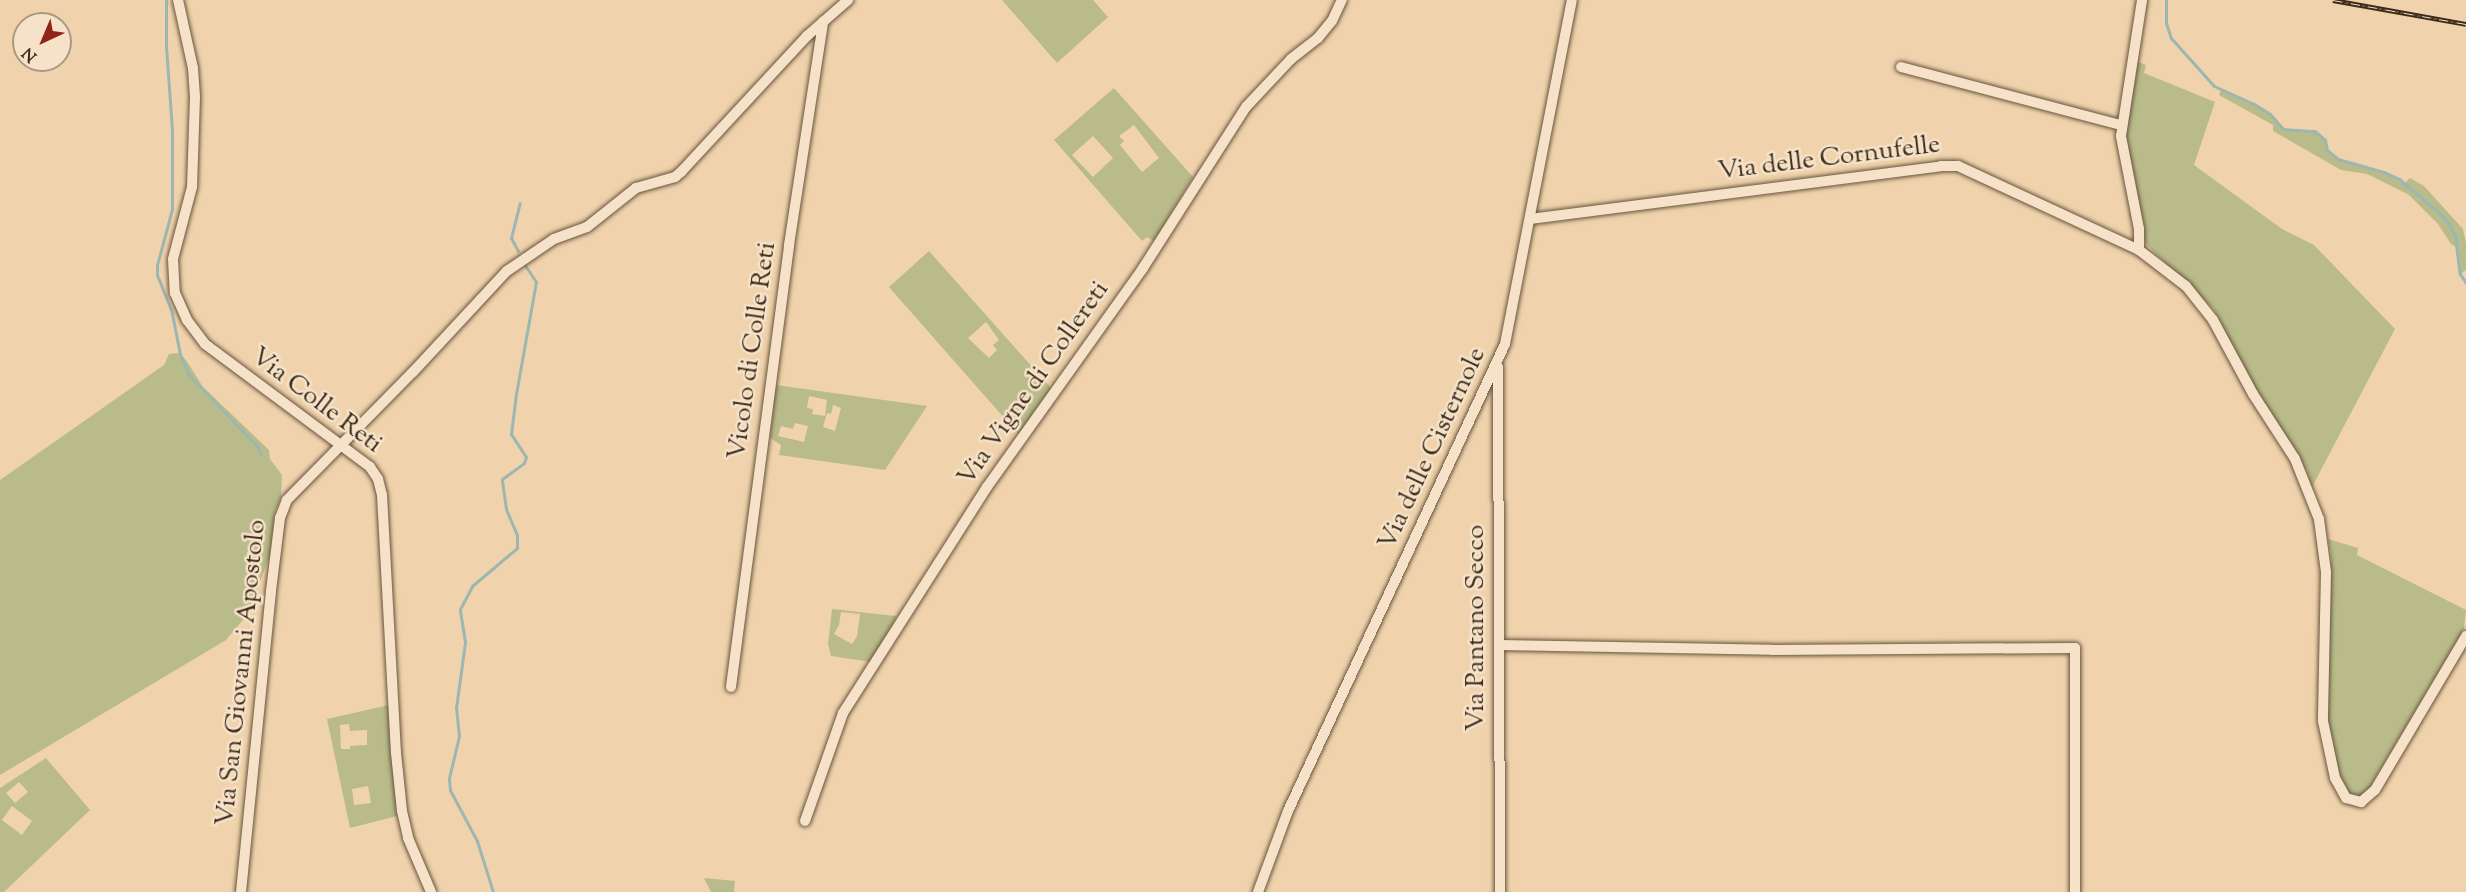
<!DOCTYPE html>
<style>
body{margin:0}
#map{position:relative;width:2466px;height:892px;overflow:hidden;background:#f0d3ac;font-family:"Sorts Mill Goudy",serif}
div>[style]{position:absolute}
.green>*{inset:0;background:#b9bc8a}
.stream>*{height:3px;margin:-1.5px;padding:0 1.5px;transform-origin:1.5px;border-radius:1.5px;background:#9cb6b2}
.roads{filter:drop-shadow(0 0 2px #68543e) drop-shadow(0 0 2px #68543e)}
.minor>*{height:10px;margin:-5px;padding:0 5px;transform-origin:5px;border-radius:5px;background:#f5e2c9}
.rail>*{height:5px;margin-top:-2.5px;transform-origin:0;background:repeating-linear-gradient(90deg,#f5e2c9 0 9px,#3b2a19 0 18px);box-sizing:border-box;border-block:2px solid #3b2a19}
span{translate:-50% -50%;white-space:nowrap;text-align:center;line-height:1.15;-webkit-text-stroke:5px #f5e2c9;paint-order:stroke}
.street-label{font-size:26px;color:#3b2a19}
.north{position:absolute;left:12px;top:12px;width:60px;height:60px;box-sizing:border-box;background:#f5e2c9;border:2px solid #ab9883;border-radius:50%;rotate:224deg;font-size:16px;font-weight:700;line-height:24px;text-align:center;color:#3b2a19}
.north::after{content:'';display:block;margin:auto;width:21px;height:27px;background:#8f2418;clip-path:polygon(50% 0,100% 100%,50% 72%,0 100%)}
</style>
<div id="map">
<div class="green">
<div style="clip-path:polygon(1002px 0,1093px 0,1108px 17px,1057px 63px)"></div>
<div style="clip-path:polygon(2135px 61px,2146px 65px,2144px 73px,2215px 102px,2194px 165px,2282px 229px,2314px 245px,2395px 329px,2312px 487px,2307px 471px,2292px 444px,2256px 394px,2214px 309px,2146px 244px,2140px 228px,2122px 143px)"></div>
<div style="clip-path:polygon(evenodd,1114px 88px,1193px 177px,1154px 241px,1147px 237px,1142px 241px,1054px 140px,1114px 88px,1134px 125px,1159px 158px,1142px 172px,1120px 145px,1124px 141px,1119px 136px,1134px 125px,1114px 88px,1093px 136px,1113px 158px,1093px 177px,1072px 155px,1093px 136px)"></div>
<div style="clip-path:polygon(2221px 90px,2254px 104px,2270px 114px,2283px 129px,2315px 131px,2325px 140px,2327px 150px,2338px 159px,2384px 172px,2404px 184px,2410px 178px,2424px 186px,2463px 229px,2466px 243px,2466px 270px,2460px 274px,2458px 248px,2451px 244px,2438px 224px,2409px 195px,2367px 174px,2341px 170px,2273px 131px,2273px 125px,2219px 95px)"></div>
<div style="clip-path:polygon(evenodd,929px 251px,1051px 388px,1019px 435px,889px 287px,929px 251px,986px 322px,999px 340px,993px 345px,997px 350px,989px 358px,968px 338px,986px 322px)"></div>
<div style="clip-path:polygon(179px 353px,186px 360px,203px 387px,269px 450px,270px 459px,282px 475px,281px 497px,275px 511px,271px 552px,248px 614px,226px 640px,0 775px,0 480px,164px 365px,169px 354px)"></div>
<div style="clip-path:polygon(evenodd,776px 385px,855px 396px,927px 406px,885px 470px,779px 455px,781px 445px,770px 438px,776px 385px,809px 396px,827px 400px,825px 416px,812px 414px,813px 409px,807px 408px,809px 396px,776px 385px,833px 405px,841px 408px,835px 431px,823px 427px,827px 413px,831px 414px,833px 405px,776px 385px,795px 423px,808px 426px,804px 442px,778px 436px,781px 426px,793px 429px,795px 423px)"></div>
<div style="clip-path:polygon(2328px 539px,2358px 548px,2357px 555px,2466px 610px,2464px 629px,2367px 792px,2360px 798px,2354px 797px,2342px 784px,2329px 743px,2326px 685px,2331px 553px)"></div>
<div style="clip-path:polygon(evenodd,832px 609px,896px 616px,894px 624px,871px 662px,831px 656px,828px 644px,832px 609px,841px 612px,860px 614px,857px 636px,852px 644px,834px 634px,839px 625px,841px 612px)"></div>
<div style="clip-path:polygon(evenodd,389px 705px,397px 816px,350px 828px,327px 719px,389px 705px,349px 724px,350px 731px,367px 730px,367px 745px,350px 746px,350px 749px,341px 749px,340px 725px,349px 724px,389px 705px,368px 786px,371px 803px,354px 805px,352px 789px,368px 786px)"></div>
<div style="clip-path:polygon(evenodd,46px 758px,90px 810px,4px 892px,0 892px,0 788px,46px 758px,19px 782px,28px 792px,15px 803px,6px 793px,19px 782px,46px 758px,12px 806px,32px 821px,22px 835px,2px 820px,12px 806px)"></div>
<div style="clip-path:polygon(704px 878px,735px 881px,734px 892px,711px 892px)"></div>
</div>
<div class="stream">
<div style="left:166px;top:0;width:46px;rotate:90deg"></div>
<div style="left:166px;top:46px;width:83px;rotate:85.9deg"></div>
<div style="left:172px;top:129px;width:80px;rotate:90deg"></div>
<div style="left:172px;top:209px;width:58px;rotate:105deg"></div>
<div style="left:157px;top:265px;width:10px;rotate:90deg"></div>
<div style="left:157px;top:275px;width:37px;rotate:68deg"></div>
<div style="left:171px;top:309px;width:46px;rotate:78.7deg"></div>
<div style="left:180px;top:354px;width:23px;rotate:67deg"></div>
<div style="left:189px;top:375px;width:100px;rotate:46.2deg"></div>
<div style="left:258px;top:447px;width:8px;rotate:67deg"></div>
<div style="left:2166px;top:0;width:23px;rotate:90deg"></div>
<div style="left:2166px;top:23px;width:16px;rotate:72deg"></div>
<div style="left:2171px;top:38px;width:64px;rotate:48.1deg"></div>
<div style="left:2214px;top:86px;width:44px;rotate:24.2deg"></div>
<div style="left:2254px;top:104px;width:19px;rotate:32deg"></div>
<div style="left:2270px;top:114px;width:20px;rotate:49deg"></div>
<div style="left:2283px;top:129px;width:32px;rotate:4deg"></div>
<div style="left:2315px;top:131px;width:13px;rotate:42deg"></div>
<div style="left:2325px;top:140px;width:10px;rotate:79deg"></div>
<div style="left:2327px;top:150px;width:14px;rotate:39deg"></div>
<div style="left:2338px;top:159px;width:48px;rotate:15.8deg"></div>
<div style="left:2384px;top:172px;width:17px;rotate:25deg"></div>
<div style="left:2399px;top:179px;width:48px;rotate:40deg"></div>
<div style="left:2436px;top:210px;width:19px;rotate:47deg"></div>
<div style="left:2449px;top:224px;width:13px;rotate:63deg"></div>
<div style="left:2455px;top:236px;width:38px;rotate:83deg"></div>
<div style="left:2460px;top:274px;width:11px;rotate:56deg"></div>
<div style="left:518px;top:251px;width:15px;rotate:-118deg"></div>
<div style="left:511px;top:238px;width:36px;rotate:-76deg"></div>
<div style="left:493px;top:892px;width:53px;rotate:-107.4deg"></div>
<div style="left:477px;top:841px;width:58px;rotate:-117.9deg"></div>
<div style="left:450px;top:790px;width:12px;rotate:-95deg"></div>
<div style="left:449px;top:778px;width:43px;rotate:-76.6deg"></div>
<div style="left:459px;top:736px;width:28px;rotate:-96deg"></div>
<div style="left:456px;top:708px;width:67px;rotate:-82.2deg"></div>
<div style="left:465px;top:642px;width:33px;rotate:-99deg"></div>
<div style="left:460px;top:609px;width:26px;rotate:-62deg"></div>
<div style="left:472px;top:586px;width:59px;rotate:-40.2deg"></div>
<div style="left:517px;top:548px;width:13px;rotate:-90deg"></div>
<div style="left:517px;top:535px;width:28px;rotate:-113deg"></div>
<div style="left:506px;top:509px;width:30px;rotate:-98deg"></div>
<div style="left:502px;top:479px;width:27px;rotate:-36deg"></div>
<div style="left:524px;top:463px;width:6px;rotate:-72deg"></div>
<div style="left:526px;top:457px;width:27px;rotate:-123deg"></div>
<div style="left:511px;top:434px;width:40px;rotate:-82.9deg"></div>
<div style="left:516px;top:394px;width:114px;rotate:-79.9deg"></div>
<div style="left:536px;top:282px;width:20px;rotate:-123deg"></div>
</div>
<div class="roads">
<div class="minor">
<div style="left:178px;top:0;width:70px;rotate:77.6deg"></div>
<div style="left:193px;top:68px;width:29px;rotate:86deg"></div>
<div style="left:195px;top:97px;width:90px;rotate:91.9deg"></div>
<div style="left:192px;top:187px;width:74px;rotate:104.8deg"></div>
<div style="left:173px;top:259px;width:34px;rotate:87deg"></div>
<div style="left:175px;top:293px;width:30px;rotate:66deg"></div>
<div style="left:187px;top:320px;width:30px;rotate:53deg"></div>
<div style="left:205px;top:344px;width:206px;rotate:36.7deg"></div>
<div style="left:370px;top:467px;width:14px;rotate:56deg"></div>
<div style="left:378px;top:479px;width:16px;rotate:76deg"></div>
<div style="left:382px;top:495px;width:258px;rotate:86.9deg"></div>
<div style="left:396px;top:753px;width:58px;rotate:84.1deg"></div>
<div style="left:402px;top:811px;width:28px;rotate:77deg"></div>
<div style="left:408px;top:838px;width:59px;rotate:66.9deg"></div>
<div style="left:1901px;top:67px;width:228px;rotate:14.8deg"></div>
<div style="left:1530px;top:219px;width:414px;rotate:-7.3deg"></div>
<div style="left:1941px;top:166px;width:17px"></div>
<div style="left:1958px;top:166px;width:200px;rotate:24.9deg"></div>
<div style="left:2139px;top:250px;width:59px;rotate:37.5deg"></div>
<div style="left:2186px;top:286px;width:43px;rotate:51.5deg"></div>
<div style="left:2213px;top:320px;width:84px;rotate:61.6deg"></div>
<div style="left:2253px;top:394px;width:77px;rotate:57.1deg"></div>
<div style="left:2295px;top:459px;width:65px;rotate:68.2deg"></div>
<div style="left:2319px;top:519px;width:53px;rotate:82.5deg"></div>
<div style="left:2326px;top:572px;width:149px;rotate:91.2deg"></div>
<div style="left:2323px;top:721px;width:58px;rotate:78.1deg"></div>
<div style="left:2335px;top:778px;width:23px;rotate:61deg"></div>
<div style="left:2346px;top:798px;width:16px;rotate:15deg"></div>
<div style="left:2361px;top:802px;width:18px;rotate:-41deg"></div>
<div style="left:2375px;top:790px;width:179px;rotate:-59.4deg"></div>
<div style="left:2139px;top:250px;width:21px;rotate:-90deg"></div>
<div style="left:2139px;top:229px;width:95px;rotate:-101deg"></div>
<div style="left:2121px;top:136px;width:138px;rotate:-81.2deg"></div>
<div style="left:1498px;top:367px;width:525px;rotate:89.78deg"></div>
<div style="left:1499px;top:645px;width:273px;rotate:1deg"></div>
<div style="left:1772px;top:650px;width:303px;rotate:-0.4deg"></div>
<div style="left:2075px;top:648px;width:244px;rotate:90deg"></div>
<div style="left:731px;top:687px;width:446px;rotate:-82.5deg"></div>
<div style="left:789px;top:245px;width:226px;rotate:-81.3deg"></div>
<div style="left:805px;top:821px;width:114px;rotate:-70.6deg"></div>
<div style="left:843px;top:713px;width:268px;rotate:-57.5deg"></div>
<div style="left:987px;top:487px;width:269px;rotate:-54.5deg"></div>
<div style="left:1143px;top:268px;width:191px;rotate:-57.4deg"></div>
<div style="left:1246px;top:107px;width:66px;rotate:-46.8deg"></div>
<div style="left:1291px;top:59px;width:34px;rotate:-38deg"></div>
<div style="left:1318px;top:38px;width:22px;rotate:-51deg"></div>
<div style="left:1332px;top:21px;width:23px;rotate:-65deg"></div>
<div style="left:241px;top:892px;width:302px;rotate:-84.3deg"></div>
<div style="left:271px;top:591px;width:74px;rotate:-83deg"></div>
<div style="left:280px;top:518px;width:19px;rotate:-69deg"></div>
<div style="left:287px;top:500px;width:180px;rotate:-45.5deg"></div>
<div style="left:413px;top:372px;width:138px;rotate:-47.1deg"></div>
<div style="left:507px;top:271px;width:57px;rotate:-34.2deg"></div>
<div style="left:554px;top:239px;width:35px;rotate:-20deg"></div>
<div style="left:587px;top:227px;width:63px;rotate:-38.5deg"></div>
<div style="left:636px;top:188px;width:41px;rotate:-15.8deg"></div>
<div style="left:675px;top:177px;width:8px;rotate:-40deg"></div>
<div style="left:681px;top:172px;width:185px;rotate:-47.2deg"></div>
<div style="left:807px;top:36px;width:55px;rotate:-41.3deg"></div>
<div style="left:1258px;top:892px;width:86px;rotate:-69.7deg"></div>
<div style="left:1288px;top:811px;width:515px;rotate:-65.08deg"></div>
<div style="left:1505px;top:344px;width:350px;rotate:-79deg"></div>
</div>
</div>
<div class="rail">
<div style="left:2333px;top:0;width:135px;rotate:10.2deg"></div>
</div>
<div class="street-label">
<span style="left:1829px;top:159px;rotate:-7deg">Via delle Cornufelle</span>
<span style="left:753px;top:351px;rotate:-82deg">Vicolo di Colle Reti</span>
<span style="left:1034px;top:384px;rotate:-55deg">Via Vigne di Collereti</span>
<span style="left:316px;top:401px;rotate:37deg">Via Colle Reti</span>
<span style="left:1433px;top:449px;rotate:-65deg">Via delle Cisternole</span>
<span style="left:1477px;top:628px;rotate:-90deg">Via Pantano Secco</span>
<span style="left:242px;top:673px;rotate:-84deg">Via San Giovanni Apostolo</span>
</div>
<div class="north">N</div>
</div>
